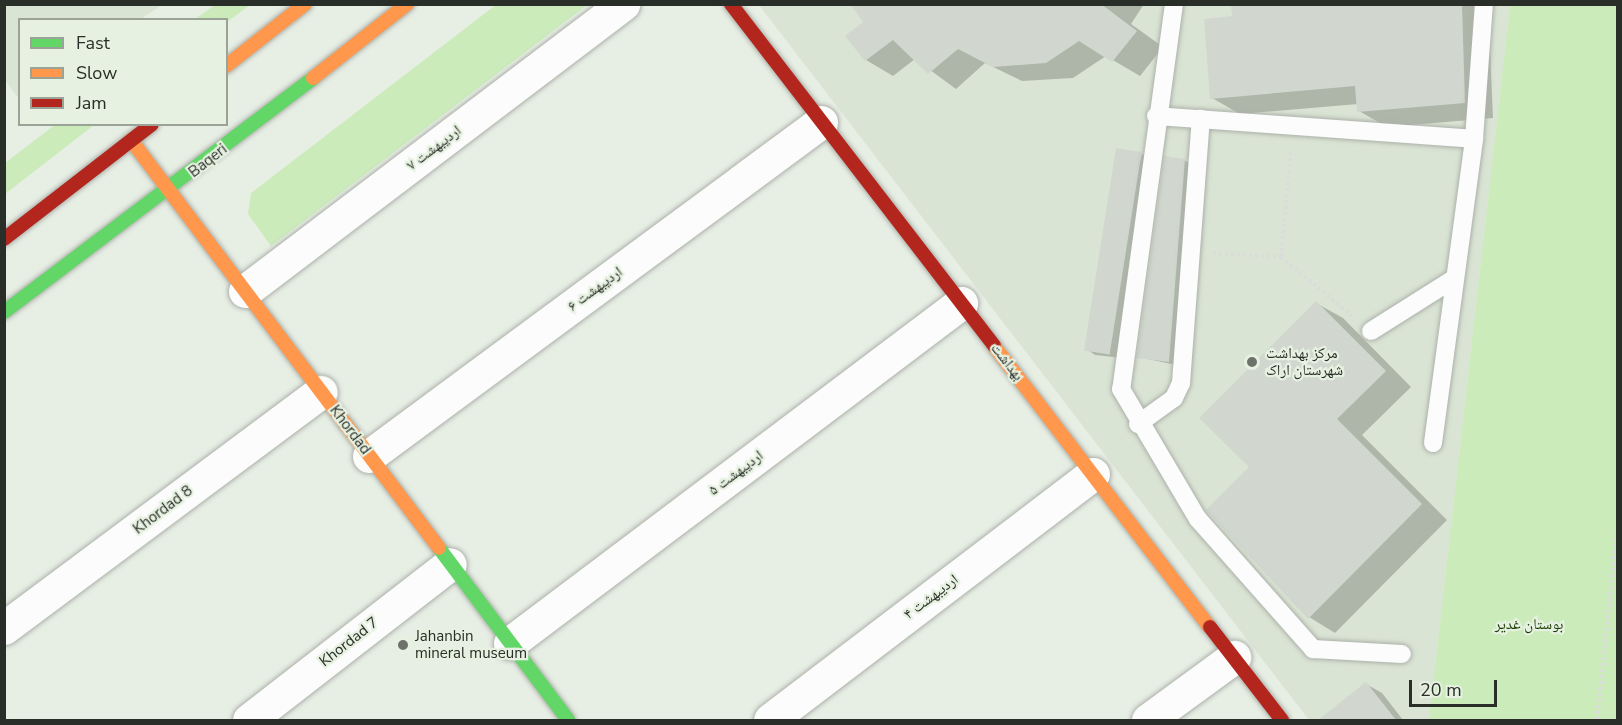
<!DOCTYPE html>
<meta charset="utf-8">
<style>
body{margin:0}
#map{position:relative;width:1622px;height:725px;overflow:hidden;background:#e7eee4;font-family:"Nunito Sans","Noto Naskh Arabic",sans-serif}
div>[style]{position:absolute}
.built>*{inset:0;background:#dae4d4}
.green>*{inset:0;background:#cbebbb}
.shadow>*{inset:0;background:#0003}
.building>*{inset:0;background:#d1d7cf;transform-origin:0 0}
.path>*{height:4px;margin-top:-2px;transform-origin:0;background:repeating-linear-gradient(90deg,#dadcda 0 3px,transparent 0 6px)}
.roads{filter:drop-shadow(0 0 2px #acb1aa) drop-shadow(0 0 2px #acb1aa)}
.lane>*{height:18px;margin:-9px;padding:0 9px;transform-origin:9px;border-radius:9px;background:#fbfcfb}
.street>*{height:33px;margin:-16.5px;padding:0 16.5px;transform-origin:16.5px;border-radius:16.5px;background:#fbfcfb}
.fast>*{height:14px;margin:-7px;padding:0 7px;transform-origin:7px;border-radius:7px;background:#63d668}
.slow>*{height:14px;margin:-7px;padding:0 7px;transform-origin:7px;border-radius:7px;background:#ff974d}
.jam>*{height:14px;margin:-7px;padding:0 7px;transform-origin:7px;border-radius:7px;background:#b3261e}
.dots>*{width:16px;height:16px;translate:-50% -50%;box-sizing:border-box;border:3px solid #e6f1e1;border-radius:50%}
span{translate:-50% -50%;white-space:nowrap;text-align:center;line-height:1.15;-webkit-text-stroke:4.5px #e6f1e1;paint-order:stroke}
.street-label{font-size:15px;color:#2a2e28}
.poi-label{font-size:15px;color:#2a2e28}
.left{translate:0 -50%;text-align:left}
.park-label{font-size:15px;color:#1a3c00}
.frame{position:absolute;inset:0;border:6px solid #2a2e28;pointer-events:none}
.legend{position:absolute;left:18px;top:18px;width:210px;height:108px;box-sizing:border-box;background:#e6f1e1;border:2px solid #9ba397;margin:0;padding:8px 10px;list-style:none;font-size:18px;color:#2a2e28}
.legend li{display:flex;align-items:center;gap:12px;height:30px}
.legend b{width:30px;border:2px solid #9ba397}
.scale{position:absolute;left:1409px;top:680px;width:88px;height:27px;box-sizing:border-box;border:3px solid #2a2e28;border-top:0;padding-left:8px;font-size:18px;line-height:21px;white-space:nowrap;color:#2a2e28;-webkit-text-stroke:4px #e6f1e1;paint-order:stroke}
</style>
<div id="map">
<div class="built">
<div style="clip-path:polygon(5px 4px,162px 4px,162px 5px,141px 19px,20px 20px,19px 99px,5px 80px)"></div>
<div style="clip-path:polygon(759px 5px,1510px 5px,1429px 720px,1309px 720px)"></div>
</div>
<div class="green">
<div style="clip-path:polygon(497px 4px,587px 5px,271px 246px,248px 214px,251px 193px)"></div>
<div style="clip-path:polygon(215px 5px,215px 4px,250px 5px,227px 22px,195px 19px)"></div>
<div style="clip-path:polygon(1510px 5px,1617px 5px,1617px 720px,1429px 720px)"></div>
<div style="clip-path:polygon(56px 124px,94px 125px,5px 194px,5px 163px)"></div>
</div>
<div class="shadow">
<div style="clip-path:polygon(909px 4px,1144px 4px,1131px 24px,1163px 47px,1140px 76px,1106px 56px,1073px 78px,1022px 81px,985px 63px,956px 89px,915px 59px,893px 76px,866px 60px)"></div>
<div style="clip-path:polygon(1252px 4px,1488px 4px,1493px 118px,1387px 127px,1359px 111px,1358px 104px,1240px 114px,1212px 98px,1234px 18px)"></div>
<div style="clip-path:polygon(1142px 154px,1149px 158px,1122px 358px,1095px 355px,1088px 350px)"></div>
<div style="clip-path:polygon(1184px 160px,1192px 165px,1176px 365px,1138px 357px)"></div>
<div style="clip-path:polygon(1316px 303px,1343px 318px,1411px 387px,1362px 435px,1447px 520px,1335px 633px,1309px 617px,1251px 467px)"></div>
<div style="clip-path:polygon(1366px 684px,1382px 693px,1403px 720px,1340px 720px,1332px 711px)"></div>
</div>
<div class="building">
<div style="clip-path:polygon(850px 4px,1101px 4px,1137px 31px,1112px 62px,1079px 41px,1046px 63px,993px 67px,958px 49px,928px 74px,893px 40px,865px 61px,845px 36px,863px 22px)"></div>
<div style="clip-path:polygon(1231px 4px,1462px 4px,1465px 103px,1357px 112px,1355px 86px,1210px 99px,1204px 19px,1232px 16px)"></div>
<div style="left:1116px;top:148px;width:26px;height:205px;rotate:9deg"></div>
<div style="clip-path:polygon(1164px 156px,1185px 159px,1169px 362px,1137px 358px)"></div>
<div style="clip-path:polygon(1316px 301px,1386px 371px,1337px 419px,1422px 504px,1308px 619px,1206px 510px,1249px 467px,1199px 418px)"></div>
<div style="clip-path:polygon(1366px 682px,1396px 720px,1318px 720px)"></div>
</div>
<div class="path">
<div style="left:1213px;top:253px;width:68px;rotate:3.4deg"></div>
<div style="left:1281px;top:257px;width:92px;rotate:39.7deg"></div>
<div style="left:1281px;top:257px;width:107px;rotate:-84.7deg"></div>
<div style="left:1597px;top:720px;width:200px;rotate:-84deg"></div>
</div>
<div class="roads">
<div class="lane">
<div style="left:1174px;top:4px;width:389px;rotate:97.8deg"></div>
<div style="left:1121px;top:389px;width:151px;rotate:59.4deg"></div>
<div style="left:1198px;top:519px;width:174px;rotate:48.5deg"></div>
<div style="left:1313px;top:649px;width:89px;rotate:3.2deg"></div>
<div style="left:1156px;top:116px;width:319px;rotate:4.1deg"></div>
<div style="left:1371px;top:331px;width:99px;rotate:-32.2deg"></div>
<div style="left:1138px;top:424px;width:44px;rotate:-35.8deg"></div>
<div style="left:1174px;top:398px;width:17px;rotate:-65deg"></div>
<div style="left:1181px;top:383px;width:265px;rotate:-85.7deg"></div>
<div style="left:1433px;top:443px;width:307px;rotate:-82.3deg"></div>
<div style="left:1474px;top:139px;width:135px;rotate:-85.8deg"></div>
</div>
<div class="street">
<div style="left:245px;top:291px;width:475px;rotate:-37.2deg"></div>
<div style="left:369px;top:456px;width:562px;rotate:-36.46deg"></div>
<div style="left:4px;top:628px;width:395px;rotate:-36.7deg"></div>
<div style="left:510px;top:643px;width:565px;rotate:-37.01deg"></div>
<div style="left:249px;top:720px;width:254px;rotate:-37.8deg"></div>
<div style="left:770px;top:720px;width:406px;rotate:-37.3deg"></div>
<div style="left:1148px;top:720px;width:107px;rotate:-36.2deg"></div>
</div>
<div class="fast">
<div style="left:4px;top:312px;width:388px;rotate:-37.1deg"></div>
<div style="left:439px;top:548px;width:215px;rotate:53.1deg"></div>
</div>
<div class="slow">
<div style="left:226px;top:66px;width:100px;rotate:-38.1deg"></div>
<div style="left:313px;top:78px;width:120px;rotate:-38.2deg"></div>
<div style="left:131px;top:140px;width:511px;rotate:52.95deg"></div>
<div style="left:994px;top:346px;width:354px;rotate:52.5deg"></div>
</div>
<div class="jam">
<div style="left:731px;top:4px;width:431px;rotate:52.4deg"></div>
<div style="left:4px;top:239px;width:187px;rotate:-37.8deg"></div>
<div style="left:1210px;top:627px;width:118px;rotate:52.3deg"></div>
</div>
</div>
<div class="dots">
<div style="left:1252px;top:362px;background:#6c716a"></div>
<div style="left:403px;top:645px;background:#6c716a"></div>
</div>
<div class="street-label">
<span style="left:434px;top:148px;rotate:-37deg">اردیبهشت ۷</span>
<span style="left:208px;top:161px;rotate:-38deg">Baqeri</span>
<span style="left:595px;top:289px;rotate:-36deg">اردیبهشت ۶</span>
<span style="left:1007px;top:362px;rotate:52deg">بهداشت</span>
<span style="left:350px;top:430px;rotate:53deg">Khordad</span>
<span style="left:736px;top:473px;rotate:-37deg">اردیبهشت ۵</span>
<span style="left:163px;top:510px;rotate:-37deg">Khordad 8</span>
<span style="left:931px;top:597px;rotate:-37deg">اردیبهشت ۴</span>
<span style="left:349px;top:642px;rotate:-38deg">Khordad 7</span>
</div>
<div class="poi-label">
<span class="left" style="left:1266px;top:362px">مرکز بهداشت<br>شهرستان اراک</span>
<span class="left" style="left:415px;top:645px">Jahanbin<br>mineral museum</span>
</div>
<div class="park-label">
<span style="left:1529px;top:625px">بوستان غدیر</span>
</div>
<div class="frame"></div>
<ul class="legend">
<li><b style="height:8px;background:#63d668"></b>Fast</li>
<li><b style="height:8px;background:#ff974d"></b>Slow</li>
<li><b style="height:8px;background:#b3261e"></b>Jam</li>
</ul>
<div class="scale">20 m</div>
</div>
